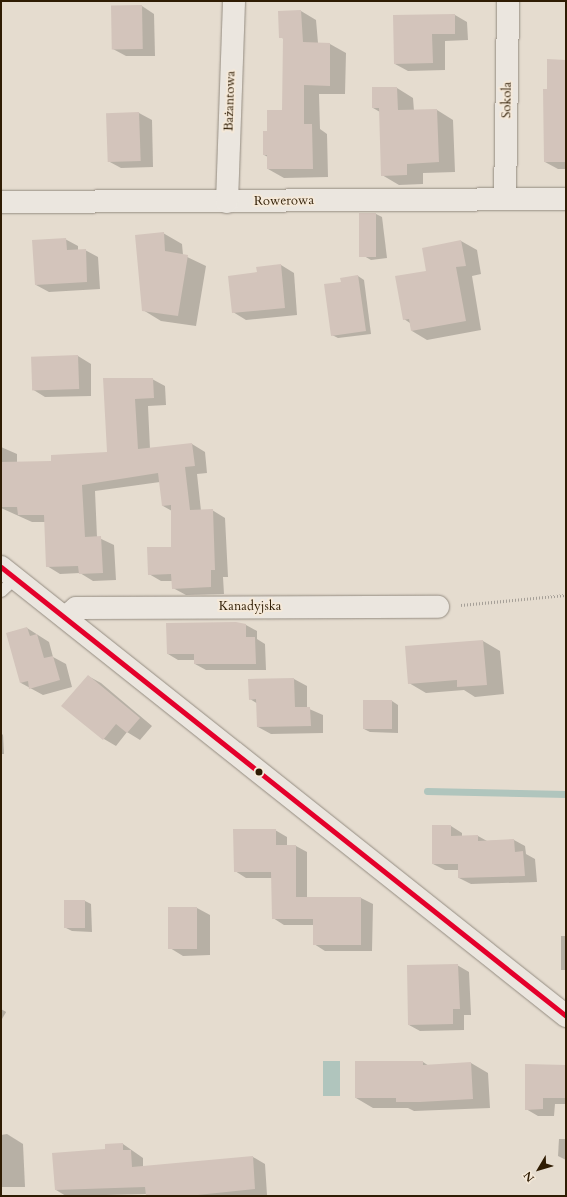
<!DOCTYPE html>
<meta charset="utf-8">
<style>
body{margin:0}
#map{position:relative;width:567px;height:1197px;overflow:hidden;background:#e5dccf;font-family:Cardo,serif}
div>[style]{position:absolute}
.water>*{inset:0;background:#b0c5bd;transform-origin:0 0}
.shadow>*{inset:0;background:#0003;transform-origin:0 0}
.stream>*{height:7px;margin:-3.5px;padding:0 3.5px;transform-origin:3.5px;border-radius:3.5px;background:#b0c5bd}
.building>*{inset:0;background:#d3c4bb;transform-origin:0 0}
.path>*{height:2.5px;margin-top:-1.25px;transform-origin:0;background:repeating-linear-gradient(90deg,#a6a098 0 1px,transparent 0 3px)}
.roads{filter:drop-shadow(0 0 1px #948c81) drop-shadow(0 0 1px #948c81)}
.lane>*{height:11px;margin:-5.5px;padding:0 5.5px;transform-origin:5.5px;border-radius:5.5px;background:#ebe6df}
.street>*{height:22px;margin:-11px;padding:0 11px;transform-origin:11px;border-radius:11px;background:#ebe6df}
.secondary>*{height:22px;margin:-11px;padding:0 11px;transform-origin:11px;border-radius:11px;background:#ebe6df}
.bus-1>*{height:5px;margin:-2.5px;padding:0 2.5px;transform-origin:2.5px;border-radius:2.5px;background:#e4002b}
.dots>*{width:11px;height:11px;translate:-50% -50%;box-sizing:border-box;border:2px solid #f5e9d9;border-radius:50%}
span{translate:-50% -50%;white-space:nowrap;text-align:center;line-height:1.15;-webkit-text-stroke:4px #f5e9d9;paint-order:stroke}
.street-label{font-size:13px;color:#2f1c03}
.frame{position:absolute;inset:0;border:2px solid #2f1c03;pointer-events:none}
.north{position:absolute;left:519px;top:1149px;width:40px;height:40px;-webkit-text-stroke:3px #f5e9d9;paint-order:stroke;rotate:232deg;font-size:11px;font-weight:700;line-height:16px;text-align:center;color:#2f1c03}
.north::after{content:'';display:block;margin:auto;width:14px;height:18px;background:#2f1c03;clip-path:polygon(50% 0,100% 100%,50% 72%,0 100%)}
</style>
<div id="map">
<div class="water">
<div style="left:323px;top:1061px;width:17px;height:35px"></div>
</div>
<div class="shadow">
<div style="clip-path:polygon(142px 6px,154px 14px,155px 56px,126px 56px,113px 49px)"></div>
<div style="clip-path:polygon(301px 11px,316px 20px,318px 43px,330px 44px,346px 53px,345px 94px,319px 94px,320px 129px,327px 134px,328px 177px,284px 178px,268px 169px,268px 157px,264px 155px,268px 132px,283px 111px,284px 39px,280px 37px)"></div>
<div style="clip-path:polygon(455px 15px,467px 22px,468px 40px,445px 41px,445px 70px,408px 71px,395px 64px)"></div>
<div style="clip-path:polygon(566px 61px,566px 169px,558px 169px,545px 162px)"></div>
<div style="clip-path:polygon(397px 88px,413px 98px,414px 111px,437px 110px,453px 120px,455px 172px,423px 173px,423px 184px,399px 185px,382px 175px,380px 112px,373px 108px)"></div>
<div style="clip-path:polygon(139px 113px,152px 120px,153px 167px,121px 168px,108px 161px)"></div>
<div style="clip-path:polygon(376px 214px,382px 217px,387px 258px,371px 260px,364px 256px)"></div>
<div style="clip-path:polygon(163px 233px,182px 244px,183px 255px,206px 266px,196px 326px,161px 321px,143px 310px)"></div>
<div style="clip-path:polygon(65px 239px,78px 246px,78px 250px,85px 250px,98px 257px,100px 289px,49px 292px,36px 285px)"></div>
<div style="clip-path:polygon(461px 241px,477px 250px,481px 274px,472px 276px,481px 330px,427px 340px,412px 331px,410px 323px,404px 319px,427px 271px)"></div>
<div style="clip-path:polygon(281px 265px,294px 273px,297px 315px,246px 320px,233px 312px,258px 273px)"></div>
<div style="clip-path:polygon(358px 276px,364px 280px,371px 334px,338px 338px,332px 335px,342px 283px)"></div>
<div style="clip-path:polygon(78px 356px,91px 364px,91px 396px,45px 397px,32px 389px)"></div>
<div style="clip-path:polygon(104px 379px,152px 379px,165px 386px,166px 405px,148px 406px,150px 449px,192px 444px,205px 452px,207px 473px,197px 474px,201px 511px,212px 510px,225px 518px,228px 577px,223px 577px,224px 594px,186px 595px,173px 588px,172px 581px,161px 581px,149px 574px,172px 548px,172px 511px,163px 506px,160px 482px,95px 491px,97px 537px,114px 545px,116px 580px,93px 581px,80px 573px,60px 574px,47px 566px,45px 522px,32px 522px,1px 508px,1px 447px,17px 454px,17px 463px,52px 462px,108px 453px)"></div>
<div style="clip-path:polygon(246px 625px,257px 631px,257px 639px,265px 644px,266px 670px,206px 670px,195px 664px,195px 660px,178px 660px,168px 654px)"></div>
<div style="clip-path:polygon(27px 628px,49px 642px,53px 657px,66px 664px,72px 687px,43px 695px,21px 683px,8px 633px)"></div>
<div style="clip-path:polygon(483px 641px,500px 651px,504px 694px,475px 697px,464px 690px,426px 693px,409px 683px)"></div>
<div style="clip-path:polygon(88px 676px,101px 683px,152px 726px,140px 740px,127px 732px,116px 746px,104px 739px)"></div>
<div style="clip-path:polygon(294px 679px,307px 686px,307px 708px,323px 715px,323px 733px,271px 734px,258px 727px,258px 704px,250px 699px)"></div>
<div style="clip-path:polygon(364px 701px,392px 701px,398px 705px,398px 733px,370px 732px,364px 729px)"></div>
<div style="clip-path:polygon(1px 733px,3px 735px,4px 754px,1px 754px)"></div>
<div style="clip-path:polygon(451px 826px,462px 833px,462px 837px,478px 836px,487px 841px,514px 840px,525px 846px,526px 854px,535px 859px,537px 882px,471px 884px,459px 878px,459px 870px,445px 870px,433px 864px)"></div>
<div style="clip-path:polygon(275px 830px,287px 837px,287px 846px,296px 846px,307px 852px,307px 898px,361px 898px,373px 904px,372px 951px,325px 951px,314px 944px,314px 925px,284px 925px,273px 918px,272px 878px,246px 878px,235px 871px)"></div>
<div style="clip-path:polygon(85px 901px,91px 904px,92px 932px,72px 931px,66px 928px)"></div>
<div style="clip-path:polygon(169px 908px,197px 908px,210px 915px,210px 955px,183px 956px,170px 948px)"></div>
<div style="left:561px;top:936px;width:5px;height:34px"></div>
<div style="clip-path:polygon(457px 965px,469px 972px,471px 1015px,464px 1015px,464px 1030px,420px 1031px,409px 1025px)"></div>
<div style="left:1px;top:1009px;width:6px;height:22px;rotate:31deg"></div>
<div style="clip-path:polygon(423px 1062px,429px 1066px,471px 1063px,488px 1073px,490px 1108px,414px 1111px,408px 1108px,373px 1108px,356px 1098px)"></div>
<div style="clip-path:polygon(566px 1066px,566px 1104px,555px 1104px,554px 1116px,538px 1116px,526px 1109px)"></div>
<div style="clip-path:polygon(7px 1134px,23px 1144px,25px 1187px,1px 1187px,1px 1135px)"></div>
<div style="clip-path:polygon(559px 1139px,566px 1139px,566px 1160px,558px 1156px)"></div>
<div style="clip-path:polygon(123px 1144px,143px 1158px,143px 1167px,253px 1157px,265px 1164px,267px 1195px,147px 1196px,146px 1194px,66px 1196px,56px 1190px,106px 1150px)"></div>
</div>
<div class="stream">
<div style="left:427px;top:791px;width:139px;rotate:1.2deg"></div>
</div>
<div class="building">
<div style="left:142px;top:5px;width:44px;height:31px;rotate:89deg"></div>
<div style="clip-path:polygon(301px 10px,303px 42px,330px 43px,330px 86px,304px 85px,304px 124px,312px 124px,313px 169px,267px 169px,267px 155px,263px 155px,263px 131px,267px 131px,267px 110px,282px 110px,283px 38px,279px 38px,278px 11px)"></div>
<div style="clip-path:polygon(455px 14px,455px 34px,432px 34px,433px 63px,394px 64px,393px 15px)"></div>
<div style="clip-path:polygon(547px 59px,566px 60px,566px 162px,544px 162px,543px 89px,547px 89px)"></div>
<div style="clip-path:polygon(372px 87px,397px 87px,398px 110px,437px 109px,439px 162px,407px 164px,407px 175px,381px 176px,379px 108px,372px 108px)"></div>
<div style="left:139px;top:112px;width:49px;height:33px;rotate:88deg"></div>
<div style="left:359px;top:213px;width:17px;height:44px"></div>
<div style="clip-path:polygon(164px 232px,165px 251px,188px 255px,178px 316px,142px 311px,135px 235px)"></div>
<div style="clip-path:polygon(66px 238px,67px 250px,86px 249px,87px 282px,35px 285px,32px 240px)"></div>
<div style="clip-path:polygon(461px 240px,466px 266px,456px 267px,466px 321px,411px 331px,409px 319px,403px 320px,395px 276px,426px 271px,422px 248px)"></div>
<div style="clip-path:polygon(281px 264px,285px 308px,232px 313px,228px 276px,257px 272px,256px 267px)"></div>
<div style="clip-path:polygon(358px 275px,366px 331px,331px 336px,324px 284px,341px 282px,340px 278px)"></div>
<div style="left:78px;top:355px;width:34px;height:47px;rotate:88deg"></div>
<div style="clip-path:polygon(103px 378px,153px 378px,154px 398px,135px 399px,138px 449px,192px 443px,195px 466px,185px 467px,190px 510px,213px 509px,215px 570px,211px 570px,211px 587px,172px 589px,171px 574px,148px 575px,147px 547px,171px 547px,171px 505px,162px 506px,158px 473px,82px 485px,85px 537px,101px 536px,103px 573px,79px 574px,78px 566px,46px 567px,44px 515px,18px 515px,17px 507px,1px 507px,1px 462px,51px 461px,51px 455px,107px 452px)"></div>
<div style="clip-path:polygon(236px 622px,246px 624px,246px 637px,255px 637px,256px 664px,194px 664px,194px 654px,167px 654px,166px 623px)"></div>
<div style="clip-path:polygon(27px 627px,30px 636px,37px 634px,44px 658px,53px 656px,60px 680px,29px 689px,28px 681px,20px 683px,6px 633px)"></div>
<div style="clip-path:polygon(483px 640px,487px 685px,457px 687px,457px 680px,408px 684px,405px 646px)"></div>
<div style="clip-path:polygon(88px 675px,140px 718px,127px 733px,116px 724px,103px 740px,61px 706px)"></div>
<div style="clip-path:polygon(294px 678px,295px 707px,310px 707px,311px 726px,257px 727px,256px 699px,249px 700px,248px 679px)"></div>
<div style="left:363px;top:700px;width:29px;height:29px"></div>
<div style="clip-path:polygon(432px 825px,451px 825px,451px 836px,478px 835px,478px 841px,514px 839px,515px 852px,523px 851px,525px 876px,458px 878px,458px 864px,432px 864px)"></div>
<div style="clip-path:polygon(233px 829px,276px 829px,276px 845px,296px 845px,296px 897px,361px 897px,361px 945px,313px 945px,313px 919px,272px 919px,271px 872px,234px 872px)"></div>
<div style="left:64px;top:900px;width:21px;height:28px"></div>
<div style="left:168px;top:907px;width:29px;height:42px"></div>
<div style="clip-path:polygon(458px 964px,460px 1009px,453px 1009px,453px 1024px,408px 1025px,407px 965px)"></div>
<div style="clip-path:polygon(355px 1061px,423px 1061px,423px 1065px,471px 1062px,473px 1099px,420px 1102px,396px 1102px,396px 1098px,355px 1098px)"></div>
<div style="clip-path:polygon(525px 1064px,566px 1065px,566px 1098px,543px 1098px,543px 1109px,525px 1110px)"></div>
<div style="clip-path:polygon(123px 1143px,123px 1150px,131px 1150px,132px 1167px,253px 1156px,255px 1189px,188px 1196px,146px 1196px,145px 1187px,55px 1190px,52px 1153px,105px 1149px,105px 1144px)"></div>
</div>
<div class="path">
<div style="left:461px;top:605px;width:105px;rotate:-5.4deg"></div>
</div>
<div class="roads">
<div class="lane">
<div style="left:1px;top:591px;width:19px;rotate:-43deg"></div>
</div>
<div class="street">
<div style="left:505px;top:199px;width:198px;rotate:-89.1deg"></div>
<div style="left:1px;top:202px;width:565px;rotate:-0.3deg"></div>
<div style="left:227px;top:202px;width:201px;rotate:-88deg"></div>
<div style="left:65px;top:617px;width:14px;rotate:-39deg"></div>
<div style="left:76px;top:608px;width:362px;rotate:-0.2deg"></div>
</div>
<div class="secondary">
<div style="left:1px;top:567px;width:722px;rotate:38.47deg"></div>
</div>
</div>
<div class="bus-1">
<div style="left:1px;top:567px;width:722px;rotate:38.47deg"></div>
</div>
<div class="dots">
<div style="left:259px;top:772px;background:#2f1c03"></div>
</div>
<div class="street-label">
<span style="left:507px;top:100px;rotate:-89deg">Sokola</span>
<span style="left:230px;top:101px;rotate:-88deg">Bażantowa</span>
<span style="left:284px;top:201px;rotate:-1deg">Rowerowa</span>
<span style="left:250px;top:606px">Kanadyjska</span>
</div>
<div class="frame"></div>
<div class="north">N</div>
</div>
